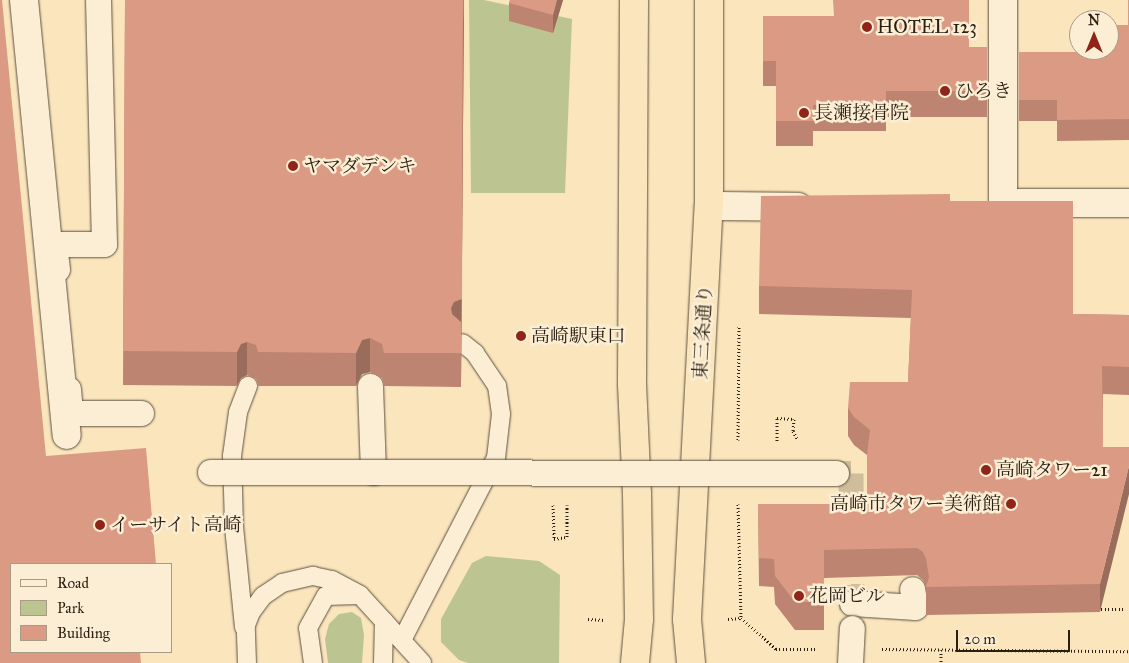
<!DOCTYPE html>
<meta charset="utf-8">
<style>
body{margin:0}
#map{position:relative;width:1129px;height:663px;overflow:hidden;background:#fae5bd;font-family:"IM FELL Great Primer","Noto Serif JP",serif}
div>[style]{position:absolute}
.green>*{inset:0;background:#bcc592}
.pedestrian-tunnel>*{height:25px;margin-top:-12.5px;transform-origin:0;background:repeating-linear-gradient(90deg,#d0bd9b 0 25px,transparent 0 37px)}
.path>*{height:3px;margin-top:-1.5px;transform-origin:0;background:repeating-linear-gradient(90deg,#291f12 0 1px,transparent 0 3.5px)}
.roads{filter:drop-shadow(0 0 1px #5d503d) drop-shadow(0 0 1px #5d503d)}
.service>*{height:18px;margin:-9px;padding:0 9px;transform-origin:9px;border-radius:9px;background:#fceed4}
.pedestrian>*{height:25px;margin:-12.5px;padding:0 12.5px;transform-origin:12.5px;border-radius:12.5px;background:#fceed4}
.minor>*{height:28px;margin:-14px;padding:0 14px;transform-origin:14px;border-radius:14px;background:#fceed4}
.tertiary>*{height:28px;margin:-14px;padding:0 14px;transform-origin:14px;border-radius:14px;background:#fceed4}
.trunk>*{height:28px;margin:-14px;padding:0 14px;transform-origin:14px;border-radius:14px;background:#fae5bd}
.bridges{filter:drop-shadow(0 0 1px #5d503d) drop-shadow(0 0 1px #5d503d)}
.pedestrian-bridge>*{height:25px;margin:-12.5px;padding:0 12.5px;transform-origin:12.5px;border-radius:12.5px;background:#fceed4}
.wall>*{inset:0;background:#bc8471}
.shaded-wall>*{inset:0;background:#996c5c}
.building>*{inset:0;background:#db9a83}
.dots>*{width:14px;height:14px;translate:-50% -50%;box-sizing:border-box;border:2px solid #fceed4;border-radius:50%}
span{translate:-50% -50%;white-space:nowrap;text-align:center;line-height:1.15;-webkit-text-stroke:5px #fceed4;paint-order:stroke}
.poi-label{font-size:19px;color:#291f12}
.left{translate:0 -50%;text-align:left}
.right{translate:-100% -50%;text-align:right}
.street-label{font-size:19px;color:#291f12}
.legend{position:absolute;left:10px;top:563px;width:162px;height:90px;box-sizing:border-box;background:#fceed4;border:1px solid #a89b86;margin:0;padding:6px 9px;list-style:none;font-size:15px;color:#291f12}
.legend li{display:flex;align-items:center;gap:10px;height:25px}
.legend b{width:25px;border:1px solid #a89b86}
.north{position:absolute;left:1069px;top:10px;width:50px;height:50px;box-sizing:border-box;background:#fceed4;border:1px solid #a89b86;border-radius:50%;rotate:0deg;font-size:14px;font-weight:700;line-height:20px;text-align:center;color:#291f12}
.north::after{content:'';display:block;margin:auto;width:18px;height:22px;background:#8f2418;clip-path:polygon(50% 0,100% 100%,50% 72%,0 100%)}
.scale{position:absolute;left:956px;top:630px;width:114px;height:22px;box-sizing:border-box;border:2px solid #291f12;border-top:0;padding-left:6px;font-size:15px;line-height:18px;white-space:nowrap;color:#291f12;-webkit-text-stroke:4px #fceed4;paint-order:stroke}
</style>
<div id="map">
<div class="green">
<div style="clip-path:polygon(469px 0,484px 0,572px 19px,565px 193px,471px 193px)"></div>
<div style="clip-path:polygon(486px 556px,539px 561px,560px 575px,559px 663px,468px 663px,459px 660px,441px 642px,441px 619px,472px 563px)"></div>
<div style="clip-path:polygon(352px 612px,361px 618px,364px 635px,362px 663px,328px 663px,325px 639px,329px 624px,339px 614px)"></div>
</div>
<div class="pedestrian-tunnel">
<div style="left:836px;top:473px;width:15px"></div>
<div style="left:851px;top:473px;width:155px;rotate:89.6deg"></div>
</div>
<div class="path">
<div style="left:738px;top:440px;width:114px;rotate:-89.5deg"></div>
<div style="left:777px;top:441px;width:23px;rotate:-90deg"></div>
<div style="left:777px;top:418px;width:17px;rotate:3deg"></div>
<div style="left:794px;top:419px;width:12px;rotate:95deg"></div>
<div style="left:793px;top:431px;width:9px;rotate:63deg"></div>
<div style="left:738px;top:504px;width:114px;rotate:88.5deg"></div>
<div style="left:741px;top:618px;width:47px;rotate:41.5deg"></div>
<div style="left:776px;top:649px;width:42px"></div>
<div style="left:553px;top:505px;width:34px;rotate:88deg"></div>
<div style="left:554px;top:539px;width:13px;rotate:-9deg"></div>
<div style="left:567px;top:537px;width:32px;rotate:-90deg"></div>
<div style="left:1098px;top:609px;width:27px"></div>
<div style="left:588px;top:619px;width:17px;rotate:3deg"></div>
<div style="left:728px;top:619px;width:13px;rotate:-4deg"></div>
<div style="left:882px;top:649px;width:247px;rotate:0.5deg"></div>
<div style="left:941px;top:650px;width:13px;rotate:90deg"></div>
</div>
<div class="roads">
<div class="service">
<div style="left:244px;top:627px;width:101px;rotate:-95.7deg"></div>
<div style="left:234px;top:526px;width:70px;rotate:-91.6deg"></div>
<div style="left:232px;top:456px;width:44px;rotate:-82.2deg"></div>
<div style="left:238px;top:412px;width:28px;rotate:-69deg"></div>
<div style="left:402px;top:640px;width:205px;rotate:-62.7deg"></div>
<div style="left:496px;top:458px;width:44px;rotate:-83.5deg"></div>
<div style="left:501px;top:414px;width:28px;rotate:-98deg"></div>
<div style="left:497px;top:386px;width:40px;rotate:-124deg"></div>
<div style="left:475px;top:353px;width:16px;rotate:-142deg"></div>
<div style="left:247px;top:663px;width:38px;rotate:-92deg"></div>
<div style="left:246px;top:625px;width:14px;rotate:-69deg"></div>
<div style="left:251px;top:612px;width:20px;rotate:-53deg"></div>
<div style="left:263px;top:596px;width:23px;rotate:-34deg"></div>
<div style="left:282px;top:583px;width:32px;rotate:-13deg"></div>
<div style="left:313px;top:576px;width:19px;rotate:12deg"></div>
<div style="left:332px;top:580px;width:32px;rotate:28deg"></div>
<div style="left:360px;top:595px;width:92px;rotate:47.6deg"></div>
<div style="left:313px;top:663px;width:35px;rotate:-98deg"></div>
<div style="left:308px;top:628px;width:37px;rotate:-61deg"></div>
<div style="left:326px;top:596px;width:32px;rotate:-2deg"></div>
<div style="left:383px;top:663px;width:42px;rotate:-88.6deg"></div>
</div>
<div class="pedestrian">
<div style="left:57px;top:269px;width:25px;rotate:-97deg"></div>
<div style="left:54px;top:244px;width:50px"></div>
<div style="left:104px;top:244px;width:244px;rotate:-91.4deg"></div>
<div style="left:370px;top:386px;width:86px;rotate:88deg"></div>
<div style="left:68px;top:389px;width:24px;rotate:85deg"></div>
<div style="left:70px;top:413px;width:71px"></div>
<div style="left:852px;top:603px;width:63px;rotate:3.6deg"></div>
<div style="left:915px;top:607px;width:18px;rotate:-99deg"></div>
</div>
<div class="minor">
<div style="left:24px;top:0;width:437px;rotate:84.4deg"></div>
<div style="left:709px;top:206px;width:89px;rotate:0.6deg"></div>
</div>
<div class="tertiary">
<div style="left:1003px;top:0;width:203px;rotate:90deg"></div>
<div style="left:1003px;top:203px;width:126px"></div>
</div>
<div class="trunk">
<div style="left:634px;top:0;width:384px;rotate:90.3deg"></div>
<div style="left:632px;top:384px;width:110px;rotate:87.4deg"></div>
<div style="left:637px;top:494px;width:125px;rotate:89.1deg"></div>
<div style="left:639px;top:619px;width:44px;rotate:95.2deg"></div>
<div style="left:691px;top:663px;width:44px;rotate:-95.2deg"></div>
<div style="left:687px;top:619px;width:414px;rotate:-87deg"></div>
<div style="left:709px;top:206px;width:206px;rotate:-90deg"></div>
</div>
</div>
<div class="bridges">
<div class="pedestrian-bridge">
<div style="left:210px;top:472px;width:626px;rotate:0.09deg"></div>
<div style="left:850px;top:663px;width:35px;rotate:-87deg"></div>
</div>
</div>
<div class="wall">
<div style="clip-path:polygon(125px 0,464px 0,461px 387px,384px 386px,382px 378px,370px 372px,362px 374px,356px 386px,258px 386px,256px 379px,247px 375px,241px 378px,237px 386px,123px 385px)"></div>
<div style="clip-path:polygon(510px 0,563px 0,553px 33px,509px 21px,509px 3px)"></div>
<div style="clip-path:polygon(1129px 0,1129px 140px,1057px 141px,1057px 121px,1019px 121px,1019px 52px,1107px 52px,1128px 25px)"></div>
<div style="clip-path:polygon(763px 16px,833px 16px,969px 47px,987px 47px,987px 117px,886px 117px,886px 131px,813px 131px,813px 146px,776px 146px,776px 86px,763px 86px)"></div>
<div style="clip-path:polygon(950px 201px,1073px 314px,1129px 315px,1129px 395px,1103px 394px,1100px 612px,926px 615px,926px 587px,923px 580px,917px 575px,824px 578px,824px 630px,795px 630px,775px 604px,774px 587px,759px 586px,758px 504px,867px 504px,867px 455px,854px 445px,848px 436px,848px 408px,908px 382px,911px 318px,759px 314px,759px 286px)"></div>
</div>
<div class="shaded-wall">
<div style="clip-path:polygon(464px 0,461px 387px,461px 333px,454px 336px,451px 308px)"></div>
<div style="clip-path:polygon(557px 0,563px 0,553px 33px,553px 15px)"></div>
<div style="clip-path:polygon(370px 338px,370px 372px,362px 374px,356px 386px,356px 353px,362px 340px)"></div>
<div style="clip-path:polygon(247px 342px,247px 375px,241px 378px,237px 386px,237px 352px,241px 344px)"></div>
<div style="clip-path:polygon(1129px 466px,1129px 494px,1100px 612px,1100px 584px)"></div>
</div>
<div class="building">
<div style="clip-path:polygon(0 0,2px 0,46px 456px,146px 448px,156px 564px,11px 564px,11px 652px,140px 652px,141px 663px,0 663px)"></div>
<div style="clip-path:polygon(125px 0,463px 0,462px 299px,454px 302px,451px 308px,452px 314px,461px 322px,461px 353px,384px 353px,382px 344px,370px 338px,362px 340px,356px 353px,258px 352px,256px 345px,247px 342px,241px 344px,237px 352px,123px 351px)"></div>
<div style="clip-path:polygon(510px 0,557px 0,553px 15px,509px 3px)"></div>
<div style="clip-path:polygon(833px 0,969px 0,969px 47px,987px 47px,987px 91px,886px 91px,886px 105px,813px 105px,813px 121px,776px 121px,776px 61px,763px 61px,763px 16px,834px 16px)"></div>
<div style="clip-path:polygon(1128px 0,1129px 0,1129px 119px,1057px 120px,1057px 100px,1019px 100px,1019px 52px,1107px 52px,1107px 50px,1109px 50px,1109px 25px,1128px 25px)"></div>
<div style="clip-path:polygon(950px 194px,950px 201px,1073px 201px,1073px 314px,1129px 315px,1129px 367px,1102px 366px,1103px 447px,1129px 447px,1129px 466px,1100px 584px,926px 587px,929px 577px,926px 559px,923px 552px,917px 548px,824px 550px,824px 602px,795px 602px,775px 576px,774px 559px,759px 558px,758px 504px,867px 504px,867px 454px,870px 430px,854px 417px,848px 408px,850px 382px,908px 382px,912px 290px,759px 286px,761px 196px)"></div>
</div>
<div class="dots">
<div style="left:867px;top:27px;background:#8f2418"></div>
<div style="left:945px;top:91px;background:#8f2418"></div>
<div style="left:804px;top:113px;background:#8f2418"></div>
<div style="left:293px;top:166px;background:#8f2418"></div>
<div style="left:521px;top:336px;background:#8f2418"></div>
<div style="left:986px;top:470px;background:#8f2418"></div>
<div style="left:1011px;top:504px;background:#8f2418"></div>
<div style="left:100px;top:525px;background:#8f2418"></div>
<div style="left:799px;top:596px;background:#8f2418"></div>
</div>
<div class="poi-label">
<span class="left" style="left:877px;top:27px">HOTEL 123</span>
<span class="left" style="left:955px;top:91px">ひろき</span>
<span class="left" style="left:814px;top:113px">長瀬接骨院</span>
<span class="left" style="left:303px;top:166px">ヤマダデンキ</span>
<span class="left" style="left:531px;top:336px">高崎駅東口</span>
<span class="left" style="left:996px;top:470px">高崎タワー21</span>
<span class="right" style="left:1001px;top:504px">高崎市タワー美術館</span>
<span class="left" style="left:110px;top:525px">イーサイト高崎</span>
<span class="left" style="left:809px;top:596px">花岡ビル</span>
</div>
<div class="street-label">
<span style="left:703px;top:332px;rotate:-87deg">東三条通り</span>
</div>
<ul class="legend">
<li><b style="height:6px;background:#fceed4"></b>Road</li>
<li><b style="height:14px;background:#bcc592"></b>Park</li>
<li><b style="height:14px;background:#db9a83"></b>Building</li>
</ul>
<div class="north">N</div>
<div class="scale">20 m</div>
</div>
